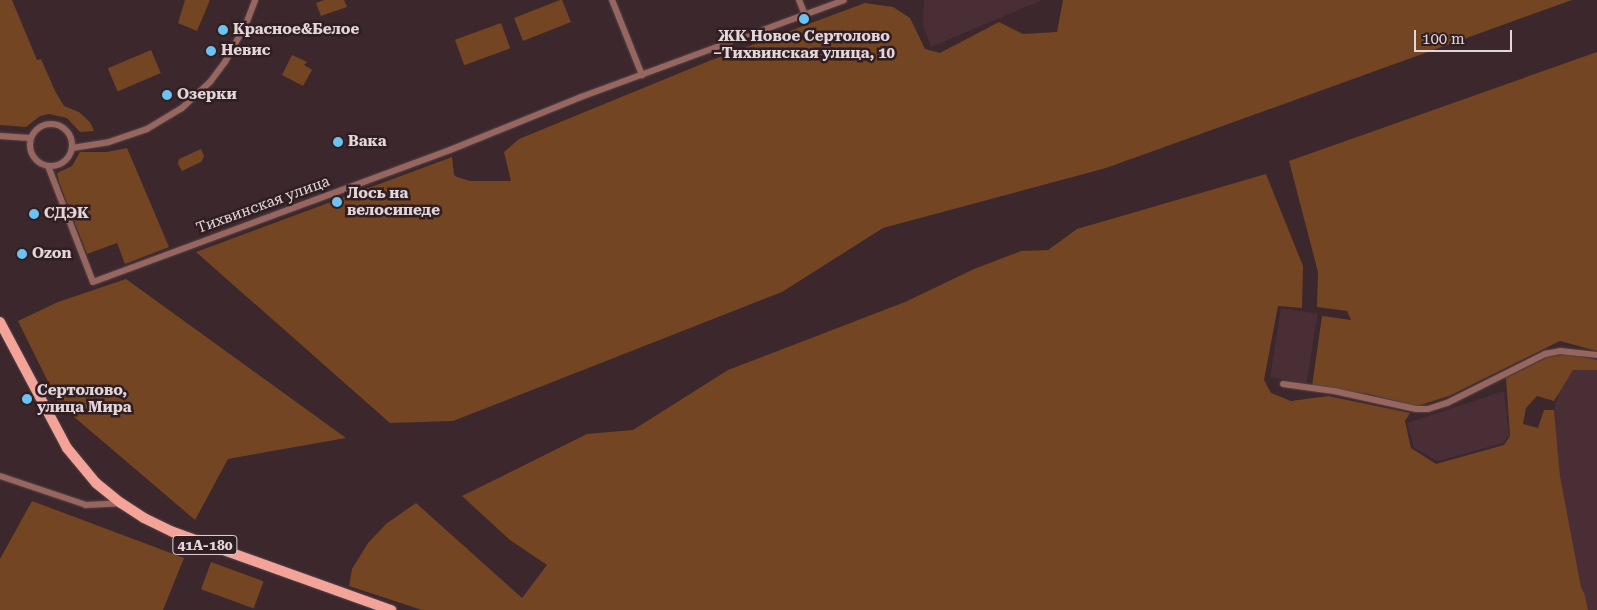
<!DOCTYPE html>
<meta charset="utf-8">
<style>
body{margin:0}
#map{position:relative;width:1597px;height:610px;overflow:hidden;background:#3b272c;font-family:"Roboto Serif",serif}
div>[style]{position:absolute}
.built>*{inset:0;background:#492f35;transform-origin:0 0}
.green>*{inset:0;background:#744522;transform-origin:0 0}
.roads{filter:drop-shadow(0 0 1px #564348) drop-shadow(0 0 1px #564348)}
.minor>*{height:6px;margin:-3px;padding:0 3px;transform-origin:3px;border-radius:3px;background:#97665f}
.minor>.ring{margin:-3px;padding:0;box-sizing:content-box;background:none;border:6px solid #97665f;border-radius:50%}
.primary>*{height:10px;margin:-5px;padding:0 5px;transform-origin:5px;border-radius:5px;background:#f3a397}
.dots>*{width:14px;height:14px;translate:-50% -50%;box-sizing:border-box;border:2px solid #311e22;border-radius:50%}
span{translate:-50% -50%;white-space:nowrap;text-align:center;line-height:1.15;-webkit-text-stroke:5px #311e22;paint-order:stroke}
.shield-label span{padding:1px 4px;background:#311e22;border:1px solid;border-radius:4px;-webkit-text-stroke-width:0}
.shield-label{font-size:14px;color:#e3d6d9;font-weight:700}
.poi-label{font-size:15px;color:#e3d6d9;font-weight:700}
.left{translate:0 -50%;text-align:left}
.street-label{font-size:15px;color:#e3d6d9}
.scale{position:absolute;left:1414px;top:30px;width:98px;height:22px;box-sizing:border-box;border:2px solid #e3d6d9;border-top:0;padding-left:6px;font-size:15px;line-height:18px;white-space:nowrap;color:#e3d6d9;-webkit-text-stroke:4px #311e22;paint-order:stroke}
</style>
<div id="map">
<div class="built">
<div style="clip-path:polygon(924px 0,1042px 0,931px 47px,923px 25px)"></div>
<div style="left:1281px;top:308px;width:37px;height:70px;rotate:9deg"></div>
<div style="clip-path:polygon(1573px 370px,1597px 370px,1597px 610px,1588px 610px,1585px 595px,1581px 587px,1560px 476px,1554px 410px,1560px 388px)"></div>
<div style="clip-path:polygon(1504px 391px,1509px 435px,1503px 443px,1438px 461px,1414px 448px,1407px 423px)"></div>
</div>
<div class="green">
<div style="clip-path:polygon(0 0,12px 0,37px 60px,41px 59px,55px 91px,64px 106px,79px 112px,90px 122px,94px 131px,80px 132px,67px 118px,49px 114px,40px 116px,26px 127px,0 125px)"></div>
<div style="clip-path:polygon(185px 0,210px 0,197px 31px,178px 23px)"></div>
<div style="clip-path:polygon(324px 0,344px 0,347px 7px,321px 16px,316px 3px)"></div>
<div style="clip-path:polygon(560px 0,562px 0,571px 22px,523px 41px,514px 18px)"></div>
<div style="clip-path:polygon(1063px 0,1572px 0,1106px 168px,883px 228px,782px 292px,453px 421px,390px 423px,196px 252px,452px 157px,454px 175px,457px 177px,470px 181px,511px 181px,504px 152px,519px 139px,709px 61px,865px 3px,893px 7px,910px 18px,925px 49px,940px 53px,999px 22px,1023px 34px,1057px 32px)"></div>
<div style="left:501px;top:23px;width:27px;height:49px;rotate:70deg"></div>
<div style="left:151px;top:50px;width:25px;height:47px;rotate:67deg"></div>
<div style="clip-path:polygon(1597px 52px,1597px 351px,1560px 341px,1449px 396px,1417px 406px,1368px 394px,1312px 386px,1322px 316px,1351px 320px,1347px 311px,1317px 307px,1318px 272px,1289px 161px)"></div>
<div style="clip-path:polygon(292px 55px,307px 62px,304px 65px,312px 70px,303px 86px,282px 75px)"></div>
<div style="clip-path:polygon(127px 148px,169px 247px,125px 264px,117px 243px,87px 254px,59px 182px,57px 173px,72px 166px,80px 152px,107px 152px)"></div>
<div style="clip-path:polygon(201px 149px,204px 156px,201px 162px,182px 171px,178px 164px,179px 159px)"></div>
<div style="clip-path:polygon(1266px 174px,1303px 266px,1302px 308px,1278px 306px,1264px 380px,1271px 393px,1291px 401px,1328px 396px,1410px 413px,1405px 421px,1411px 448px,1436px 464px,1504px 445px,1510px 436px,1506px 378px,1548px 357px,1569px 354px,1597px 360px,1597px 370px,1573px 370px,1554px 401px,1537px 396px,1526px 408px,1523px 424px,1538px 428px,1544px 410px,1554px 410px,1560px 476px,1581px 587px,1585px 595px,1588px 610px,422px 610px,349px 586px,352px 569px,368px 543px,386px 524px,416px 503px,522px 598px,547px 565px,510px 540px,462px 496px,587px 434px,633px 430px,728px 370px,905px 302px,974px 269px,1021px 251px,1048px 250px,1077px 229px)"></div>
<div style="clip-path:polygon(126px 279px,346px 438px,228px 459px,195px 520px,59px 404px,18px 321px,58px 302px)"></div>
<div style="clip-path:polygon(32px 501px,184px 558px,163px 610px,0 610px,0 559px)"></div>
<div style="left:211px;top:562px;width:56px;height:29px;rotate:20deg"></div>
</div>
<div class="roads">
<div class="minor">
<div style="left:612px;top:0;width:81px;rotate:68.2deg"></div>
<div style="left:799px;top:0;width:16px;rotate:68deg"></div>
<div class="ring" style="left:30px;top:124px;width:36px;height:36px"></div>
<div style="left:0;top:136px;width:30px;rotate:4deg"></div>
<div style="left:72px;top:148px;width:37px;rotate:-9deg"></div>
<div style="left:109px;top:142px;width:40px;rotate:-18.9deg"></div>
<div style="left:147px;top:129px;width:41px;rotate:-31deg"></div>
<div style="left:182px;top:108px;width:38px;rotate:-43deg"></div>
<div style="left:210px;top:82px;width:25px;rotate:-53deg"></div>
<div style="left:225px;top:62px;width:43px;rotate:-61.1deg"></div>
<div style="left:246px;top:24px;width:26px;rotate:-69deg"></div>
<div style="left:48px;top:166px;width:124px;rotate:68.8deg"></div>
<div style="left:93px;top:282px;width:381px;rotate:-20.3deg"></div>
<div style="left:450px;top:150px;width:141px;rotate:-22deg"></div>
<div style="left:581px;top:97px;width:280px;rotate:-20.2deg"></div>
<div style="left:1283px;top:384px;width:51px;rotate:7.8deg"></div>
<div style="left:1334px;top:391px;width:84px;rotate:12.4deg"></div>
<div style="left:1416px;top:409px;width:12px"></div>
<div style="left:1428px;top:409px;width:20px;rotate:-18deg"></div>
<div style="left:1447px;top:403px;width:110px;rotate:-26.6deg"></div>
<div style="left:1545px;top:354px;width:15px;rotate:-11deg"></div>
<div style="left:1560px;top:351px;width:37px;rotate:6deg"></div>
<div style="left:0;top:476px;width:91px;rotate:18.6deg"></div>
<div style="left:86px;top:505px;width:35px;rotate:-3deg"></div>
</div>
<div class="primary">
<div style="left:0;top:322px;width:143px;rotate:62deg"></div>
<div style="left:67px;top:448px;width:45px;rotate:50.4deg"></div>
<div style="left:96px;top:483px;width:32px;rotate:39deg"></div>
<div style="left:121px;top:503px;width:27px;rotate:33deg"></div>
<div style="left:144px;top:518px;width:32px;rotate:26deg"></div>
<div style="left:173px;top:532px;width:232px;rotate:19.7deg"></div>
</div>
</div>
<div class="dots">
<div style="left:804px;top:19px;background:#6bc3f2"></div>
<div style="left:223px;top:30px;background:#6bc3f2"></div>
<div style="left:211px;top:51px;background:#6bc3f2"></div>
<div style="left:167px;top:95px;background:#6bc3f2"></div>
<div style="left:338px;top:142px;background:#6bc3f2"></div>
<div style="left:337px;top:202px;background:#6bc3f2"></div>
<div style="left:34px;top:214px;background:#6bc3f2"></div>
<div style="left:22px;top:254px;background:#6bc3f2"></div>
<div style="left:27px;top:399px;background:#6bc3f2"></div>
</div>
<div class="shield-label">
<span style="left:205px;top:545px">41А-180</span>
</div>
<div class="poi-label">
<span class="left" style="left:233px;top:30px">Красное&amp;Белое</span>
<span style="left:804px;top:45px">ЖК Новое Сертолово<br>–Тихвинская улица, 10</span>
<span class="left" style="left:221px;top:51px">Невис</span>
<span class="left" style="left:177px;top:95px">Озерки</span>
<span class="left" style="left:348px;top:142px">Вака</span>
<span class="left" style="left:347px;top:202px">Лось на<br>велосипеде</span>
<span class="left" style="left:44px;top:214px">СДЭК</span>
<span class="left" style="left:32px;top:254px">Ozon</span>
<span class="left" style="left:37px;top:399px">Сертолово,<br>улица Мира</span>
</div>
<div class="street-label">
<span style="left:263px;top:205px;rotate:-20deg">Тихвинская улица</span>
</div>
<div class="scale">100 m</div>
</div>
